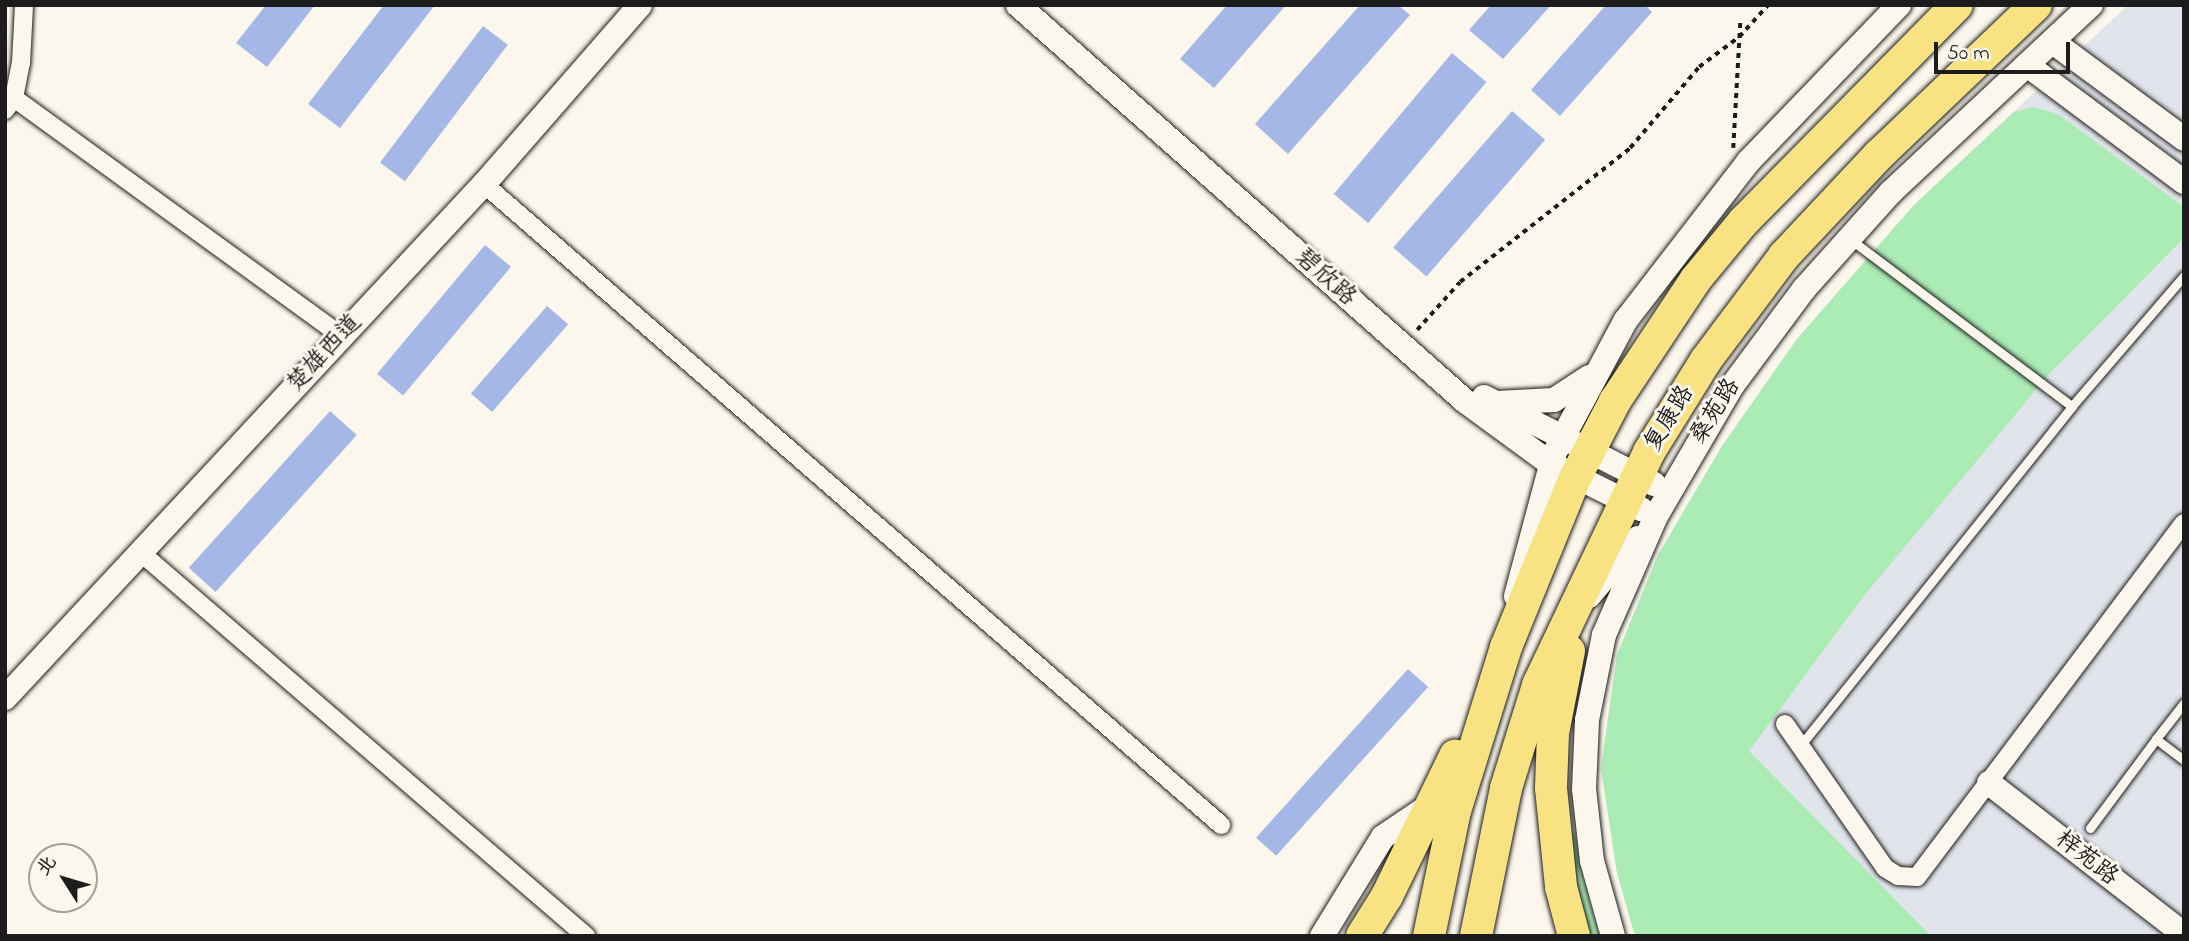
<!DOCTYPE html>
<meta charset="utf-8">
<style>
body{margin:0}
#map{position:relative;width:2189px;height:941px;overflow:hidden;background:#fbf7ec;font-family:"Indie Flower","LXGW WenKai TC",sans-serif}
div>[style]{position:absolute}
.built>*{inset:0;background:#e1e4ea}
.green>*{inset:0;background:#abebb4}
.building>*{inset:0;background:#a4b7e6;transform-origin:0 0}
.path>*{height:3.5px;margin-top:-1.75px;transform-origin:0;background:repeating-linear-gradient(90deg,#1c1c1c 0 5px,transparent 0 10px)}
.roads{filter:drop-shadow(0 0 2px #1c1c1c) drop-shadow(0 0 2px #1c1c1c)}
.lane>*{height:9px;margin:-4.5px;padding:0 4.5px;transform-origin:4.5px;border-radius:4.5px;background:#fbf7ec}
.street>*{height:18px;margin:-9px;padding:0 9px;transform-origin:9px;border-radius:9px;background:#fbf7ec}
.secondary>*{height:24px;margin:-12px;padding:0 12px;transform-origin:12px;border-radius:12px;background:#fbf7ec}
.highway>*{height:32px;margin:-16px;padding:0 16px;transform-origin:16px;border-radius:16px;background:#f8e281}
span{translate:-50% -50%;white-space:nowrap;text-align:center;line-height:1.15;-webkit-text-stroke:6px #fbf7ec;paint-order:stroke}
.street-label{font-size:24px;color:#1c1c1c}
.frame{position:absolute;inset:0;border:7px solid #1c1c1c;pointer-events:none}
.north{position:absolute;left:28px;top:843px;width:70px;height:70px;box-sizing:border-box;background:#fbf7ec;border:2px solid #a29f99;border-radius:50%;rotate:307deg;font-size:19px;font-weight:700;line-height:28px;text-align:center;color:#1c1c1c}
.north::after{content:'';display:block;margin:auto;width:24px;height:32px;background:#1c1c1c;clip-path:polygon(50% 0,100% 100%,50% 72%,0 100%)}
.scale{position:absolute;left:1934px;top:42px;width:136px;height:32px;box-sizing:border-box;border:4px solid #1c1c1c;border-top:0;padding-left:9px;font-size:21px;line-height:24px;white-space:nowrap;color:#1c1c1c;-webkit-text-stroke:5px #fbf7ec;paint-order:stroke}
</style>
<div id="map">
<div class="built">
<div style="clip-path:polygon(2128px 5px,2184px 5px,2184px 936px,1635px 936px,1617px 873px,1601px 768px,1617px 655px,1658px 555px,1722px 446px,1797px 339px,1914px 205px)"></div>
</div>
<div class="green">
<div style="clip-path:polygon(2033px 107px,2058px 114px,2184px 207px,2184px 238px,2050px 373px,1863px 597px,1749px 751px,1931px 936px,1635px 936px,1617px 873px,1601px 768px,1617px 655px,1658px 555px,1722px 446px,1797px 339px,1914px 205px,2014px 112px)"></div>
<div style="clip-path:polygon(1575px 833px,1581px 869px,1599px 936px,1585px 936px,1575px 891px,1569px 834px)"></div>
</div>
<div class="building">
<div style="clip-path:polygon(266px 5px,315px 5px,267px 67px,236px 43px)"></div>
<div style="clip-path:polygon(384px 5px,435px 5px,340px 128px,308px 104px)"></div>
<div style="clip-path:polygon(1227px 5px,1286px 5px,1214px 88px,1180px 59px)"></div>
<div style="clip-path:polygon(1360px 5px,1398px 5px,1410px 15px,1288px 154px,1255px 124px)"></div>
<div style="clip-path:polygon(1491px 5px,1551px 5px,1503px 59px,1469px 30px)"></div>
<div style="clip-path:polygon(1606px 5px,1645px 5px,1652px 12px,1560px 116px,1531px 90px)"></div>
<div style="left:483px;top:26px;width:31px;height:171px;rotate:37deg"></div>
<div style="left:1452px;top:53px;width:45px;height:184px;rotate:40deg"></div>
<div style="left:1512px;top:111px;width:44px;height:181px;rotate:41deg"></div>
<div style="left:485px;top:245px;width:34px;height:168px;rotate:40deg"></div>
<div style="left:547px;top:306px;width:28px;height:116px;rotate:41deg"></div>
<div style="left:330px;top:411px;width:36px;height:211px;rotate:42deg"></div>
<div style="left:1408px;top:669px;width:27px;height:227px;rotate:42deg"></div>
</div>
<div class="path">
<div style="left:1733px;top:148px;width:126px;rotate:-86.8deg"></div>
<div style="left:1417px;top:330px;width:64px;rotate:-48.1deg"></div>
<div style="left:1460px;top:282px;width:216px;rotate:-38.2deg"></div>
<div style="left:1630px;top:148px;width:106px;rotate:-49.6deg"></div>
<div style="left:1699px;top:67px;width:50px;rotate:-36.9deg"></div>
<div style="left:1739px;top:37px;width:43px;rotate:-47.8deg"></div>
</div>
<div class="roads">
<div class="lane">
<div style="left:1850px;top:239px;width:278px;rotate:37deg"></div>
<div style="left:2184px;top:703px;width:46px;rotate:127.9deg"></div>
<div style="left:2156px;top:739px;width:35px;rotate:37deg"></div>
<div style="left:1800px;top:746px;width:435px;rotate:-51.3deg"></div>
<div style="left:2072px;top:406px;width:172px;rotate:-49.3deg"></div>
<div style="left:2090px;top:828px;width:111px;rotate:-53.4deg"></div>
</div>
<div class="street">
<div style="left:14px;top:98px;width:404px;rotate:36deg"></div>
<div style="left:5px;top:110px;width:15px;rotate:-53deg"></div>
<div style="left:14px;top:98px;width:36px;rotate:-79deg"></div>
<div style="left:21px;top:63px;width:58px;rotate:-87deg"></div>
<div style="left:484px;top:184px;width:977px;rotate:41.01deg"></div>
<div style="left:140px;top:552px;width:589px;rotate:40.73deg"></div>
<div style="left:1785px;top:724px;width:175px;rotate:55.2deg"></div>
<div style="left:1885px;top:868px;width:15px;rotate:32deg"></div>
<div style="left:1898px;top:876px;width:19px;rotate:3deg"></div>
<div style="left:1917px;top:877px;width:443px;rotate:-53deg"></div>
</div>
<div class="secondary">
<div style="left:1018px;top:5px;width:597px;rotate:41.54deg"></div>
<div style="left:1465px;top:401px;width:107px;rotate:36.2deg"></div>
<div style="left:1551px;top:464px;width:101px;rotate:26.6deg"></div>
<div style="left:2053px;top:42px;width:163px;rotate:36.5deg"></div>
<div style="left:2027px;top:65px;width:196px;rotate:36.7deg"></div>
<div style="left:1484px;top:397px;width:191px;rotate:27.1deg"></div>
<div style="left:1497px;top:403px;width:57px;rotate:-3deg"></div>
<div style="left:1554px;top:400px;width:42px;rotate:-33.3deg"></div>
<div style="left:1516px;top:596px;width:147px;rotate:-75deg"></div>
<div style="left:1554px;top:454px;width:152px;rotate:-61.8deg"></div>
<div style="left:1626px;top:320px;width:200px;rotate:-52.3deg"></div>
<div style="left:1748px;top:162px;width:218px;rotate:-46.1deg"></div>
<div style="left:1589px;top:596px;width:76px;rotate:-49.8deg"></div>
<div style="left:5px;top:698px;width:703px;rotate:-47.02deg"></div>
<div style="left:484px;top:184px;width:237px;rotate:-48.9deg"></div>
<div style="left:1989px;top:783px;width:247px;rotate:37.8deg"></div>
<div style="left:1322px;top:936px;width:116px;rotate:-58.4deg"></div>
<div style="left:1383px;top:837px;width:59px;rotate:-34deg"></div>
<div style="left:1613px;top:936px;width:78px;rotate:-105.6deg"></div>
<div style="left:1592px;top:861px;width:72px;rotate:-96.3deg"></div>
<div style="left:1584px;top:789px;width:69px;rotate:-87.5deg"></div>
<div style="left:1587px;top:720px;width:87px;rotate:-78.7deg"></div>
<div style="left:1604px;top:635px;width:130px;rotate:-66.4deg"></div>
<div style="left:1656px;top:516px;width:151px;rotate:-59.7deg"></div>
<div style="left:1732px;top:386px;width:121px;rotate:-53.4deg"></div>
<div style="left:1804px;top:289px;width:130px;rotate:-48.1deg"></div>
<div style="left:1891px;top:192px;width:274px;rotate:-43.1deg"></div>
</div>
<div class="highway">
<div style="left:1569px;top:651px;width:84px;rotate:101deg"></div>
<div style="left:1553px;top:733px;width:55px;rotate:92.1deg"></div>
<div style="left:1551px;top:788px;width:100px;rotate:84.2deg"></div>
<div style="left:1561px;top:887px;width:51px;rotate:75.1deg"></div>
<div style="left:1362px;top:936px;width:47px;rotate:-58deg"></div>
<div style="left:1387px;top:896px;width:156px;rotate:-64.1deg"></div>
<div style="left:1429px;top:936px;width:128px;rotate:-78.3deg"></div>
<div style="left:1455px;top:811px;width:172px;rotate:-72.7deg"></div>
<div style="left:1506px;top:647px;width:183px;rotate:-67.8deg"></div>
<div style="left:1575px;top:478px;width:87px;rotate:-62.5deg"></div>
<div style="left:1615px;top:401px;width:146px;rotate:-56.4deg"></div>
<div style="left:1696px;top:279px;width:75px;rotate:-50.4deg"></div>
<div style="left:1744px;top:221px;width:303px;rotate:-45.4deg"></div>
<div style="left:1476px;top:936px;width:151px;rotate:-78.5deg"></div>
<div style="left:1506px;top:788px;width:108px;rotate:-72.7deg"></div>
<div style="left:1538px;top:685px;width:258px;rotate:-64.5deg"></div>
<div style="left:1649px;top:452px;width:108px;rotate:-58.2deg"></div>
<div style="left:1706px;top:360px;width:130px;rotate:-53.1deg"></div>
<div style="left:1784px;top:256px;width:139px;rotate:-46.8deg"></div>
<div style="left:1879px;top:155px;width:217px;rotate:-43.7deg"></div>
</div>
</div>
<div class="street-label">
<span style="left:1325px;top:278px;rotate:42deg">碧欣路</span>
<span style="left:325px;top:354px;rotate:-47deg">楚雄西道</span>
<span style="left:1716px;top:412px;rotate:-58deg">桑苑路</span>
<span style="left:1670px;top:419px;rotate:-59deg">复康路</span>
<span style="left:2086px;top:859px;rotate:38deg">梓苑路</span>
</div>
<div class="frame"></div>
<div class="north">北</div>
<div class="scale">50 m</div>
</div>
